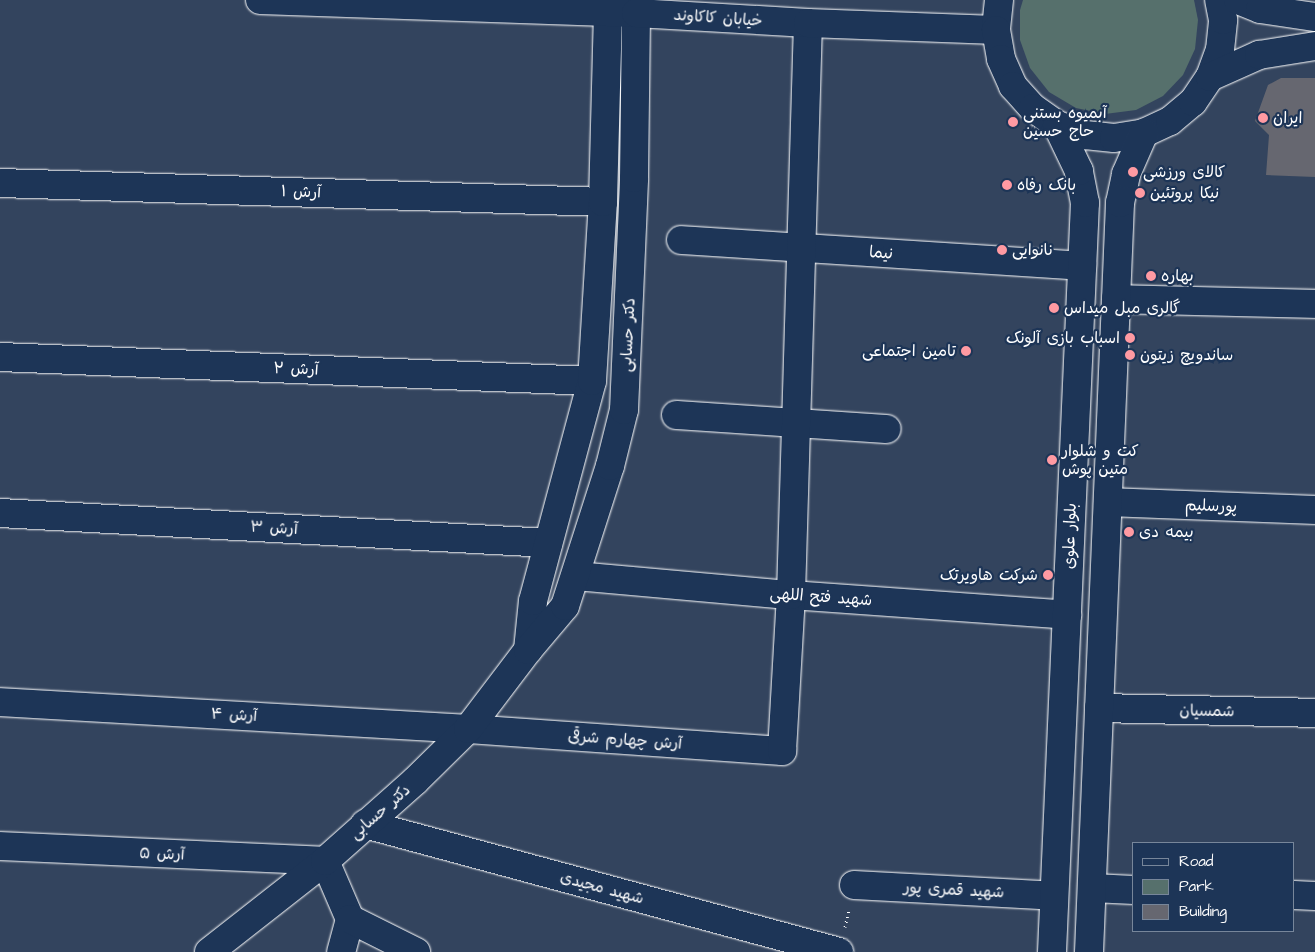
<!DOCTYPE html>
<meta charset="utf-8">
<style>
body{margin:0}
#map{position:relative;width:1315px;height:952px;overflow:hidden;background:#33445e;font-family:"Architects Daughter","Playpen Sans Arabic",sans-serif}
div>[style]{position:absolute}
.green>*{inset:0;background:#56706c}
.building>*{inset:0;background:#666770}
.path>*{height:3px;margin-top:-1.5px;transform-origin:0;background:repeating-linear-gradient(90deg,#fff 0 1px,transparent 0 5px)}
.roads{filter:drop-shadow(0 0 1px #fff) drop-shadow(0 0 1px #fff)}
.minor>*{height:28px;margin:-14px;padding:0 14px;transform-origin:14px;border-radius:14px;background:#1d3557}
.major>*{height:28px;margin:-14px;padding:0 14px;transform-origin:14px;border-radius:14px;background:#1d3557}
.dots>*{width:14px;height:14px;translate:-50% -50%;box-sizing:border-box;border:2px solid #1d3557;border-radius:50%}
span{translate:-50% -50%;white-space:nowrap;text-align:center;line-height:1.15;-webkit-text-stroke:4.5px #1d3557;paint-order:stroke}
.street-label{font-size:16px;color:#fff}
.poi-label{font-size:16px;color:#fff}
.left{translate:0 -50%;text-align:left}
.right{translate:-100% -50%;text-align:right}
.legend{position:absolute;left:1132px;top:842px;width:162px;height:90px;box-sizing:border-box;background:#1d3557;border:1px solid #77869a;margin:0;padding:6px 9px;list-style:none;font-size:15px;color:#fff}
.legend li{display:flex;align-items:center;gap:10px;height:25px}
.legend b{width:25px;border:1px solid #77869a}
</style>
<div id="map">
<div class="green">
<div style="clip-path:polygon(1023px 0,1194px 0,1198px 20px,1195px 49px,1183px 75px,1163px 96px,1136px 110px,1105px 114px,1076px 108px,1049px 92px,1030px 68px,1020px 40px,1020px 10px)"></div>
</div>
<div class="building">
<div style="clip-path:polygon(1281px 78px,1315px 78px,1315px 177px,1266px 175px,1269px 135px,1255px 121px,1268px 85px)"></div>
</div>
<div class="path">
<div style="left:845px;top:927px;width:18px;rotate:-77deg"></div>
</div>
<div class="roads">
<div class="minor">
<div style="left:0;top:183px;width:603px;rotate:1.8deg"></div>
<div style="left:681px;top:240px;width:402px;rotate:3.7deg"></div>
<div style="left:1116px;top:299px;width:199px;rotate:1.4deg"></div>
<div style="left:0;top:357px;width:592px;rotate:2.32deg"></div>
<div style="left:676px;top:415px;width:211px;rotate:3.8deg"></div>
<div style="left:1108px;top:502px;width:207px;rotate:2.2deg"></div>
<div style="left:0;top:513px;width:549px;rotate:3.13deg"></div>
<div style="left:576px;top:576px;width:216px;rotate:5.1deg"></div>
<div style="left:791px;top:595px;width:277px;rotate:4.1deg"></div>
<div style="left:528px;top:650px;width:49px;rotate:-84.2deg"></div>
<div style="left:533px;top:601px;width:228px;rotate:-75deg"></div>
<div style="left:592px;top:381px;width:179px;rotate:-86.5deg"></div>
<div style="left:603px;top:202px;width:190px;rotate:-88.5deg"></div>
<div style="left:608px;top:12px;width:13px;rotate:-63deg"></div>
<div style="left:0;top:702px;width:469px;rotate:3.3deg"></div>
<div style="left:468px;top:729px;width:315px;rotate:4deg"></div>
<div style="left:782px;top:751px;width:156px;rotate:-86.7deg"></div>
<div style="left:791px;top:595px;width:572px;rotate:-88.3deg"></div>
<div style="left:1099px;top:708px;width:216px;rotate:1.3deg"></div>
<div style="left:365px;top:824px;width:491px;rotate:15.1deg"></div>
<div style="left:0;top:846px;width:325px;rotate:2.6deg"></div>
<div style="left:325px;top:861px;width:63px;rotate:66.7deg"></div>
<div style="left:350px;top:919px;width:34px;rotate:105deg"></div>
<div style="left:854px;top:885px;width:200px;rotate:3.1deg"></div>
<div style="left:1092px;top:888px;width:42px;rotate:2.7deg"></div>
<div style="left:1294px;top:895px;width:21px;rotate:3deg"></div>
<div style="left:350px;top:919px;width:74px;rotate:26.6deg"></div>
<div style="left:209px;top:952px;width:147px;rotate:-38.1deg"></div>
<div style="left:325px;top:861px;width:120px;rotate:-41.6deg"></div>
<div style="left:415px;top:781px;width:74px;rotate:-44.5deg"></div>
<div style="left:468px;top:729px;width:99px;rotate:-52.8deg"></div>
<div style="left:528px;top:650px;width:57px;rotate:-49.9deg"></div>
<div style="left:565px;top:606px;width:147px;rotate:-72.2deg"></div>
<div style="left:610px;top:466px;width:58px;rotate:-76deg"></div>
<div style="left:624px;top:410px;width:232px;rotate:-87.5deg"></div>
<div style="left:634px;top:178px;width:165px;rotate:-89.3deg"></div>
<div style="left:636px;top:13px;width:14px;rotate:-115deg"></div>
</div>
<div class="major">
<div style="left:260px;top:0;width:376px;rotate:2deg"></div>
<div style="left:636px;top:13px;width:172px;rotate:3.3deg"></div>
<div style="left:808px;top:23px;width:188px;rotate:2.1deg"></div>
<div style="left:999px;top:0;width:30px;rotate:96deg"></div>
<div style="left:996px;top:30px;width:29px;rotate:80deg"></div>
<div style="left:1001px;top:59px;width:30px;rotate:66deg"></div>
<div style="left:1013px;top:86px;width:30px;rotate:48deg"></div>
<div style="left:1033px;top:108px;width:29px;rotate:35deg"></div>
<div style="left:1057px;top:125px;width:30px;rotate:20deg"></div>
<div style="left:1085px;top:135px;width:29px;rotate:6deg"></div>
<div style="left:1114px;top:138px;width:30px;rotate:-9deg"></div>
<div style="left:1144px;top:133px;width:29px;rotate:-25deg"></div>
<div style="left:1170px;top:121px;width:30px;rotate:-40deg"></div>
<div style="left:1193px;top:102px;width:30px;rotate:-56deg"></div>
<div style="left:1210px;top:77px;width:29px;rotate:-70deg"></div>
<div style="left:1220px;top:50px;width:30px;rotate:-84deg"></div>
<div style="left:1223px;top:20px;width:20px;rotate:-101deg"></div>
<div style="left:1238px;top:0;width:24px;rotate:22deg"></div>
<div style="left:1260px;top:9px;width:56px;rotate:8.3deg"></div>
<div style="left:1210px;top:77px;width:54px;rotate:-24.2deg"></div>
<div style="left:1259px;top:55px;width:57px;rotate:-9.1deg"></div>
<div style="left:1052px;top:952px;width:750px;rotate:-87.48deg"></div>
<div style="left:1085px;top:203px;width:33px;rotate:-101deg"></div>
<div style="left:1079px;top:171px;width:51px;rotate:-115.6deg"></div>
<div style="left:1089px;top:952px;width:750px;rotate:-87.63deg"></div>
<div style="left:1120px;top:203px;width:30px;rotate:-78deg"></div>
<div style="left:1126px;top:174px;width:45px;rotate:-66.3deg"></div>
</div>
</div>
<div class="dots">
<div style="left:1263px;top:118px;background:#ff9aa2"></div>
<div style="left:1013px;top:122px;background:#ff9aa2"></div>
<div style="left:1133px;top:172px;background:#ff9aa2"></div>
<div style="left:1007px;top:185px;background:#ff9aa2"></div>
<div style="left:1140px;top:193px;background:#ff9aa2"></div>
<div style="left:1002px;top:250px;background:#ff9aa2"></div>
<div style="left:1151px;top:276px;background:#ff9aa2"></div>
<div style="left:1054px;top:308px;background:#ff9aa2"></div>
<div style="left:1130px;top:338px;background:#ff9aa2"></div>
<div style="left:966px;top:351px;background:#ff9aa2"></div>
<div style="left:1130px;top:355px;background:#ff9aa2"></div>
<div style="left:1052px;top:460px;background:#ff9aa2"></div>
<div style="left:1129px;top:532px;background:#ff9aa2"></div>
<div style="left:1048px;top:575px;background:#ff9aa2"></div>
</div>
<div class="street-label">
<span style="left:718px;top:18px;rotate:4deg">خیابان کاکاوند</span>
<span style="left:301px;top:192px;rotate:2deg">آرش ۱</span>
<span style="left:881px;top:253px;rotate:4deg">نیما</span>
<span style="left:628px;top:335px;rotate:-87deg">دکتر حسابی</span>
<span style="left:296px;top:369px;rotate:2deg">آرش ۲</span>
<span style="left:1211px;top:506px;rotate:2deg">پورسلیم</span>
<span style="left:274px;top:528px;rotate:3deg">آرش ۳</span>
<span style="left:1070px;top:536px;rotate:-88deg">بلوار علوی</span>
<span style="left:821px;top:597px;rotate:4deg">شهید فتح اللهی</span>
<span style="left:1207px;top:711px;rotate:1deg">شمسیان</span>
<span style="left:234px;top:715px;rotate:3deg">آرش ۴</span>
<span style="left:625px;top:740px;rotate:4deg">آرش چهارم شرقی</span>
<span style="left:380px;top:812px;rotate:-41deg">دکتر حسابی</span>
<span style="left:162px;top:854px;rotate:2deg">آرش ۵</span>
<span style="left:602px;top:888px;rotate:15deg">شهید مجیدی</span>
<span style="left:954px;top:890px;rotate:3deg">شهید قمری پور</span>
</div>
<div class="poi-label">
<span class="left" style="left:1023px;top:122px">آبمیوه بستنی<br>حاج حسین</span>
<span class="left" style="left:1273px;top:118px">ایران</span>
<span class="left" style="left:1143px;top:172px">کالای ورزشی</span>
<span class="left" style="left:1017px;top:185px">بانک رفاه</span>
<span class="left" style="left:1150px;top:193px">نیکا پروتئین</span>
<span class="left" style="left:1012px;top:250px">نانوایی</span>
<span class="left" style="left:1161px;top:276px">بهاره</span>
<span class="left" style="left:1064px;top:308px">گالری مبل میداس</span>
<span class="right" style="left:1120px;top:338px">اسباب بازی آلونک</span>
<span class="right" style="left:956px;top:351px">تامین اجتماعی</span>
<span class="left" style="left:1140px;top:355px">ساندویچ زیتون</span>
<span class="left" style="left:1062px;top:460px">کت و شلوار<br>متین پوش</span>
<span class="left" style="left:1139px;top:532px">بیمه دی</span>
<span class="right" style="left:1038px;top:575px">شرکت هاویرتک</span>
</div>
<ul class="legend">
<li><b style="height:6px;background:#1d3557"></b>Road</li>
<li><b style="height:14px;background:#56706c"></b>Park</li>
<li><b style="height:14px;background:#666770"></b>Building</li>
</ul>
</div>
